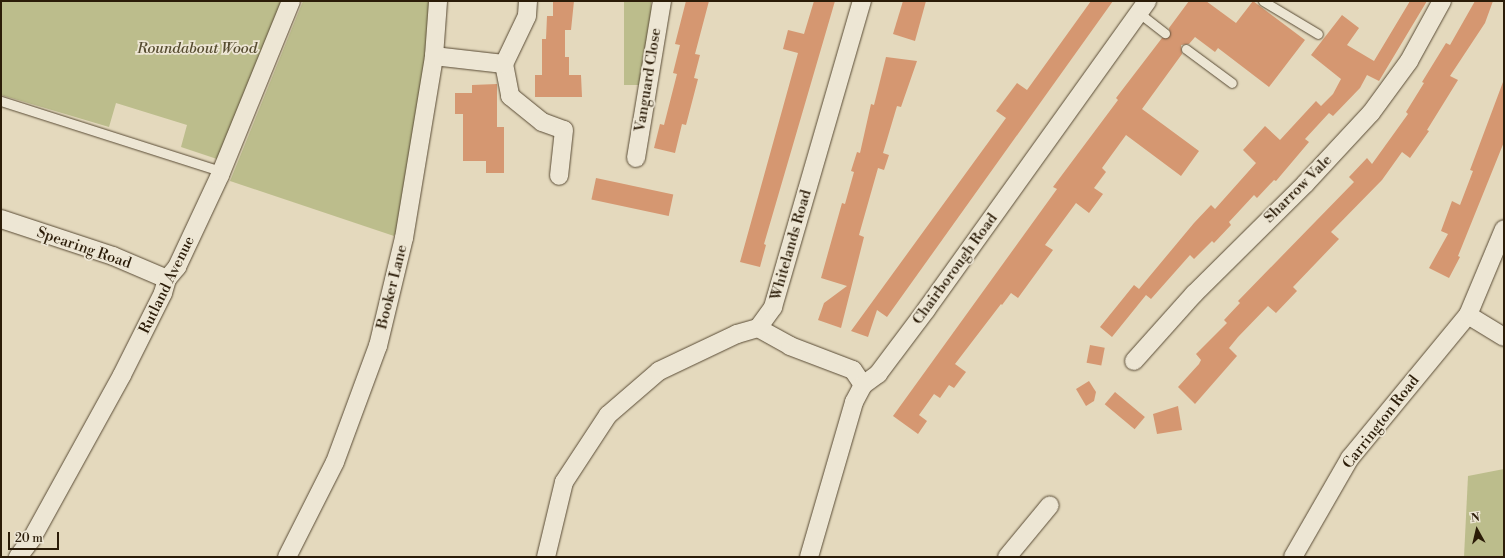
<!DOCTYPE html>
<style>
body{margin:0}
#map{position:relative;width:1505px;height:558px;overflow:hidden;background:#e4d9bd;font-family:"Libre Bodoni",serif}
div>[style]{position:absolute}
.green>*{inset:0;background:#bcbd8c;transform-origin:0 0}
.building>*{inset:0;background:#d59771;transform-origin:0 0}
.roads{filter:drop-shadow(0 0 1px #594b35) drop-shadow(0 0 1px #594b35)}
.lane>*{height:9px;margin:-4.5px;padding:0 4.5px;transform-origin:4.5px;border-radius:4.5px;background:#ede6d4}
.street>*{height:18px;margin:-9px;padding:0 9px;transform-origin:9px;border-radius:9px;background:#ede6d4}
span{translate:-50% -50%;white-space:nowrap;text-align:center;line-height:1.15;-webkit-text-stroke:3.5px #ede6d4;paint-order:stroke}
.park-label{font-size:15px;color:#564c30;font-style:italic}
.street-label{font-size:15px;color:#2b1c08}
.frame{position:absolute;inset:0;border:2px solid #2b1c08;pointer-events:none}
.north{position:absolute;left:1457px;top:510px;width:40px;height:40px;-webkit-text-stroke:3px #ede6d4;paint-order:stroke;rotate:352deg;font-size:11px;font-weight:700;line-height:16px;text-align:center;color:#2b1c08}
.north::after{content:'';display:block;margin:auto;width:14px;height:18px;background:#2b1c08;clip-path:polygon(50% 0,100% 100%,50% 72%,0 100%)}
.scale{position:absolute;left:8px;top:532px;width:51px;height:18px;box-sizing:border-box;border:2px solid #2b1c08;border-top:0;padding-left:5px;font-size:12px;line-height:14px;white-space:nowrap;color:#2b1c08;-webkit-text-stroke:3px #ede6d4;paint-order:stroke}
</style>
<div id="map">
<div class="green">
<div style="clip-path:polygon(1px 1px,283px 1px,217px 159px,181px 147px,187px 125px,116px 103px,109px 127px,1px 95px)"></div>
<div style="clip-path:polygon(303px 1px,434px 1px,407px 206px,394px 236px,230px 181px)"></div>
<div style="left:624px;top:1px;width:27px;height:84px"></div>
<div style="clip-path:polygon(1504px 469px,1504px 557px,1464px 557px,1468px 476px)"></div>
</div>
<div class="building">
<div style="clip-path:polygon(553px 1px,574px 1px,571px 30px,565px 30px,565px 57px,569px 57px,569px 75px,581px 75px,582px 97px,535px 97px,535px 75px,542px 75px,542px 39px,546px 39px,547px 16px,553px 16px)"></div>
<div style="clip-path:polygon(686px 1px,709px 1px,695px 54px,700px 55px,694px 78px,698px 79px,686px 125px,682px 124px,675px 153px,654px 148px,660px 124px,664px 125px,677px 74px,673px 73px,680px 45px,675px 44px)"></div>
<div style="clip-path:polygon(814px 1px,835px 1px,764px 244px,766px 245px,760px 267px,740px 262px,798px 53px,783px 49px,788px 30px,804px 34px)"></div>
<div style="clip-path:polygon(903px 1px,926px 1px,915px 41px,893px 34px)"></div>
<div style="clip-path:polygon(1091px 1px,1113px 1px,887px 317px,877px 310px,868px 337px,851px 331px,1006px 118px,996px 111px,1017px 83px,1027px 90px)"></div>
<div style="clip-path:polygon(1189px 1px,1206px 1px,1236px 23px,1253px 1px,1305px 40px,1269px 87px,1218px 48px,1215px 52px,1195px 37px,1189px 44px,1181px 45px,1182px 54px,1142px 109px,1199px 151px,1181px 176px,1126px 135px,1102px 168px,1106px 172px,1094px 188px,1103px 194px,1089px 213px,1076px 203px,1045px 245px,1053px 250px,1018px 298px,1011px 293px,1002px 305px,1001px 304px,955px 364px,966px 372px,954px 388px,949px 385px,940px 398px,934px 394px,919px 415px,927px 421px,918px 434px,893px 416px,1057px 189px,1053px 187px,1118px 100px,1116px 98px,1162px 38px,1170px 36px,1169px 28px)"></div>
<div style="clip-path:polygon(1410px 1px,1427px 1px,1379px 81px,1367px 75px,1360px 88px,1333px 116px,1329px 113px,1305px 139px,1309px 142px,1276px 181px,1274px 180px,1257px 198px,1254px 195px,1229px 222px,1231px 225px,1214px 243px,1212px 241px,1194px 259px,1190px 255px,1151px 299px,1146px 295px,1112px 337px,1100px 327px,1134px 285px,1139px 289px,1194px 223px,1211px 205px,1215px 209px,1256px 163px,1243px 150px,1265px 126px,1280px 140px,1316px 101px,1321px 106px,1333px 94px,1341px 79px,1311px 55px,1342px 15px,1359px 28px,1347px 45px,1374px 61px)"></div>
<div style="clip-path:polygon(1475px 1px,1493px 1px,1485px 23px,1450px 76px,1458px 80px,1427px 130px,1429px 131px,1410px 158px,1402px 152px,1382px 180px,1331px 232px,1339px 239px,1293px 287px,1297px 291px,1276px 313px,1268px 306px,1238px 337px,1229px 348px,1237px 356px,1195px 404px,1178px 387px,1199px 364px,1201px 360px,1196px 354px,1227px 323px,1224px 320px,1240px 303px,1238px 301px,1354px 182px,1349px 177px,1367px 158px,1372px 164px,1408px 114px,1406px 112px,1424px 83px,1422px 82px,1446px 43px,1450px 45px)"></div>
<div style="clip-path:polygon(886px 57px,917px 61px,901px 107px,897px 106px,883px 153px,889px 155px,884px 170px,878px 168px,859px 235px,864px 237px,841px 328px,818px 320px,824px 303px,847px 286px,821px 278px,842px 203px,845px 204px,854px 172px,851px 171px,857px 152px,860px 153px,871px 104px,874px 105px)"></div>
<div style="clip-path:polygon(1503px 82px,1504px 142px,1458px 256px,1460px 257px,1449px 278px,1429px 268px,1448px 234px,1441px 231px,1452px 201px,1460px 205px,1473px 171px,1470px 170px)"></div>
<div style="clip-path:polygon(497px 84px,497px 127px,504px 127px,504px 173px,486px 173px,486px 161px,463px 161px,463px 114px,455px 114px,455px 93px,472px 93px,472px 85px)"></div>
<div style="left:596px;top:178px;width:79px;height:22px;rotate:12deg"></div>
<div style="left:1090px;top:345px;width:15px;height:18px;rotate:11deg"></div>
<div style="clip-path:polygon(1089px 381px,1096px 392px,1094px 401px,1086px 406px,1076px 389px)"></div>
<div style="left:1115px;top:392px;width:39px;height:16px;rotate:40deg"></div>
<div style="clip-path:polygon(1178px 406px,1182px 430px,1157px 434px,1153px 414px)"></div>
</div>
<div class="roads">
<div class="lane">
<div style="left:1263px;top:1px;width:64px;rotate:31deg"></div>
<div style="left:1139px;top:13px;width:33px;rotate:38deg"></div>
<div style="left:1186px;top:49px;width:57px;rotate:36.5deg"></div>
<div style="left:1px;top:101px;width:231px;rotate:17.7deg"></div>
</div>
<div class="street">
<div style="left:528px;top:1px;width:15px;rotate:94deg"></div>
<div style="left:527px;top:16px;width:53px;rotate:115.6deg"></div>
<div style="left:504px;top:64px;width:33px;rotate:79deg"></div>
<div style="left:510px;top:96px;width:41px;rotate:39.1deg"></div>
<div style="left:542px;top:122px;width:23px;rotate:20deg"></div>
<div style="left:564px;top:130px;width:46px;rotate:96.2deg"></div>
<div style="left:434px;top:56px;width:70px;rotate:6.5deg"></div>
<div style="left:636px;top:158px;width:159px;rotate:-80.6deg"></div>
<div style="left:1px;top:219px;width:118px;rotate:18.3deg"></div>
<div style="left:113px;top:256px;width:59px;rotate:23.1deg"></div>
<div style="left:1468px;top:315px;width:42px;rotate:31.4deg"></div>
<div style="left:758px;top:328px;width:37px;rotate:29deg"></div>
<div style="left:790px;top:346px;width:67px;rotate:20.9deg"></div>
<div style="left:853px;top:370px;width:18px;rotate:56deg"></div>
<div style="left:1134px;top:361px;width:90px;rotate:-48.2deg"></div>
<div style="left:1194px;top:294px;width:156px;rotate:-44.7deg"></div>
<div style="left:1305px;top:184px;width:97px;rotate:-47.1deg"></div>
<div style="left:1371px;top:113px;width:64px;rotate:-53.8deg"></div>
<div style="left:1409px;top:61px;width:68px;rotate:-61.2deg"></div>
<div style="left:18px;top:557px;width:21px;rotate:-53deg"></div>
<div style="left:31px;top:540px;width:188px;rotate:-61.1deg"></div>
<div style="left:122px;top:375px;width:92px;rotate:-63.4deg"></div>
<div style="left:163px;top:293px;width:15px;rotate:-74deg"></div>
<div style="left:167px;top:279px;width:16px;rotate:-50deg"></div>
<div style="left:177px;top:267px;width:102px;rotate:-64.9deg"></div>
<div style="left:220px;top:175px;width:188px;rotate:-67.8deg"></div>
<div style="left:287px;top:557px;width:106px;rotate:-63.2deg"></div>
<div style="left:335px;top:462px;width:124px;rotate:-69.7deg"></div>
<div style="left:378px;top:346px;width:111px;rotate:-76.5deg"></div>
<div style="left:404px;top:238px;width:184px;rotate:-80.6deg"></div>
<div style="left:434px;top:56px;width:55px;rotate:-85.8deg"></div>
<div style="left:546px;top:557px;width:77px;rotate:-76.5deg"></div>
<div style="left:564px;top:482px;width:80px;rotate:-56.7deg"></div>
<div style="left:608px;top:415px;width:67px;rotate:-40.8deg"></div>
<div style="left:659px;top:371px;width:86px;rotate:-25.4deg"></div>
<div style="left:737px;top:334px;width:22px;rotate:-16deg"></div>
<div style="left:758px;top:328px;width:26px;rotate:-54deg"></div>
<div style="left:773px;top:307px;width:319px;rotate:-73.8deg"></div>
<div style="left:809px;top:557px;width:161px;rotate:-73.8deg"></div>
<div style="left:854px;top:402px;width:19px;rotate:-62deg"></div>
<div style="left:863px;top:385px;width:19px;rotate:-36deg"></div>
<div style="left:878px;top:374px;width:80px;rotate:-53.1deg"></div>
<div style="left:926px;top:310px;width:380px;rotate:-54.4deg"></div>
<div style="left:1007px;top:557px;width:67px;rotate:-50.4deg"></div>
<div style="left:1293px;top:557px;width:114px;rotate:-60.1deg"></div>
<div style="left:1350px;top:458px;width:185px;rotate:-50.5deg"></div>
<div style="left:1468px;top:315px;width:93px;rotate:-67.3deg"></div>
</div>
</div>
<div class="park-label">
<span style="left:197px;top:49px">Roundabout Wood</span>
</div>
<div class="street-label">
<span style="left:648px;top:80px;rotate:-81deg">Vanguard Close</span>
<span style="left:1298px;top:189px;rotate:-45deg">Sharrow Vale</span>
<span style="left:791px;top:245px;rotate:-74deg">Whitelands Road</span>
<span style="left:84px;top:248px;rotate:19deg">Spearing Road</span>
<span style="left:955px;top:269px;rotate:-54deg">Chairborough Road</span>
<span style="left:167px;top:285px;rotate:-64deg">Rutland Avenue</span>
<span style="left:392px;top:287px;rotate:-76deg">Booker Lane</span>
<span style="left:1381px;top:422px;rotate:-52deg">Carrington Road</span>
</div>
<div class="frame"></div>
<div class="north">N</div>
<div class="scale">20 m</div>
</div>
